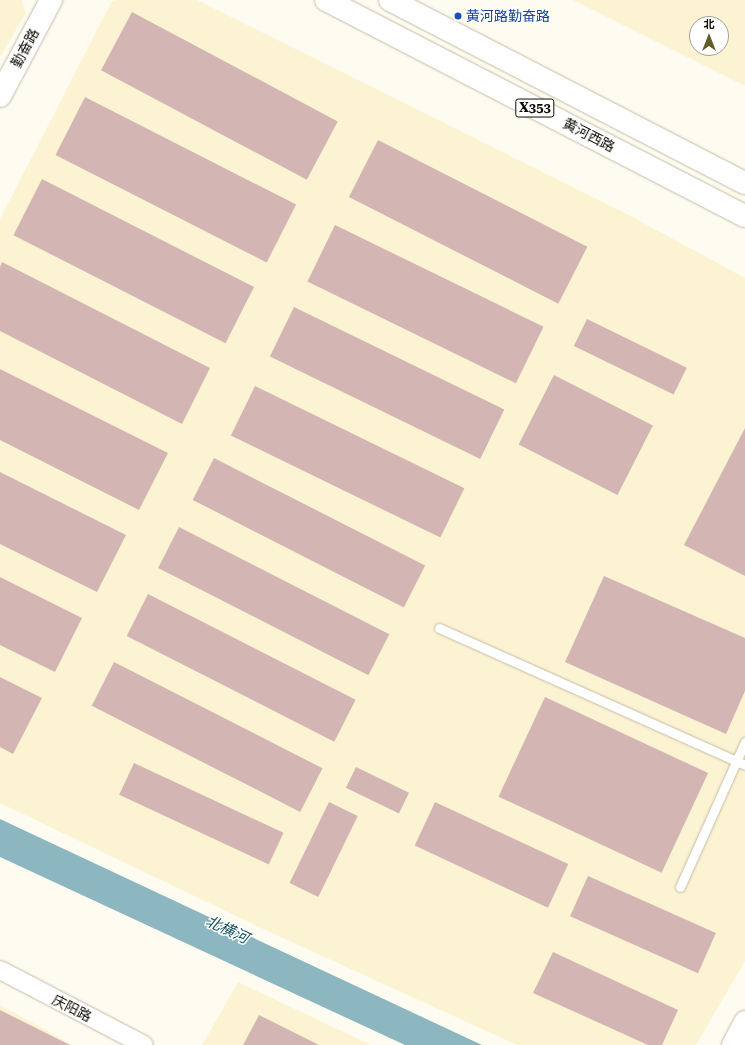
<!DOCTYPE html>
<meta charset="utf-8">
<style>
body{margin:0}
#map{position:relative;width:745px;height:1045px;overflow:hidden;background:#fefcf1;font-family:"Roboto Serif","Noto Sans SC",serif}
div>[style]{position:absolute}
.built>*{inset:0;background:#fcf3d2}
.water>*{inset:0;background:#8cb7c1}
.building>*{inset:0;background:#d3b6b3;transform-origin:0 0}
.roads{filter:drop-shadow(0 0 1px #c3bca4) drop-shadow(0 0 1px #c3bca4)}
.lane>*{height:9px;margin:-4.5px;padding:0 4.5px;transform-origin:4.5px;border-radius:4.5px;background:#fff}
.street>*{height:18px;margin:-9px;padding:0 9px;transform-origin:9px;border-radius:9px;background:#fff}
.secondary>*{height:22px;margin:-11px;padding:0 11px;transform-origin:11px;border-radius:11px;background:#fff}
.primary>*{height:22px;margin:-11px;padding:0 11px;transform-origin:11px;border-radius:11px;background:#fff}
.dots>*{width:11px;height:11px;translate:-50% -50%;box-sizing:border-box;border:2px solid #fff;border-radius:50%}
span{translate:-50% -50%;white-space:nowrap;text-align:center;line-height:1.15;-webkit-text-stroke:3px #fff;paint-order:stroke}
.shield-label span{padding:1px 3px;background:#fff;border:1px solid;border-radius:3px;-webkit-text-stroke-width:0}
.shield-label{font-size:13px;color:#0e0c04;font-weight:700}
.transit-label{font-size:14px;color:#164399}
.left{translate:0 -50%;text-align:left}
.street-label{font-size:14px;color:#0e0c04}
.water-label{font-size:15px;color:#14505c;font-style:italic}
.north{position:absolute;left:689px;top:16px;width:40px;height:40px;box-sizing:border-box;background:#fff;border:1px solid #9f9e9b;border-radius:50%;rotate:0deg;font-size:11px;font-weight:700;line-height:16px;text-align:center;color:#0e0c04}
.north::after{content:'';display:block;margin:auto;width:14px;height:18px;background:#615d2a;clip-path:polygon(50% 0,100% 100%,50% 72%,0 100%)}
</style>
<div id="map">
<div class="built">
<div style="clip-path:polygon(0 0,21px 0,26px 13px,0 57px)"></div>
<div style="clip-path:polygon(118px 0,197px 0,623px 212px,745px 278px,745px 961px,696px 1045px,517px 1045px,261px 928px,0 803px,0 219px,112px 1px)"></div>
<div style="clip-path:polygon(evenodd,573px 0,745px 0,745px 86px,573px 0,697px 24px,721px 24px,721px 48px,697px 48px,697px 24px)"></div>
<div style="clip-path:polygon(238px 982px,371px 1045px,202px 1045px)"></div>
<div style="clip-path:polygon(0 1005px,73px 1045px,0 1045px)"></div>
</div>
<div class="water">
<div style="clip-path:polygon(0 819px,388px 1001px,482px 1045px,405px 1045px,0 857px)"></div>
</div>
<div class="building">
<div style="left:132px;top:12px;width:233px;height:66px;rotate:28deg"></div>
<div style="left:85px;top:97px;width:237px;height:65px;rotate:27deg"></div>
<div style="left:378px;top:140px;width:235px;height:64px;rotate:27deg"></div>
<div style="left:42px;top:179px;width:238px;height:63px;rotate:27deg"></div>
<div style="left:335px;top:225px;width:232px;height:63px;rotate:26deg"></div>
<div style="clip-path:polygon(2px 262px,210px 368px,182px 424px,0 331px,0 267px)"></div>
<div style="left:294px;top:307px;width:234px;height:55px;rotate:26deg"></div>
<div style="left:587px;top:319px;width:111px;height:30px;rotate:26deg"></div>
<div style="clip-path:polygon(0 369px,168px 453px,139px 510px,0 440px)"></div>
<div style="left:554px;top:375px;width:111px;height:78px;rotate:27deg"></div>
<div style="left:255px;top:386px;width:233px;height:55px;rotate:26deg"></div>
<div style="clip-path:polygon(745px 428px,745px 576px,684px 545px)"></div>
<div style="left:214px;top:458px;width:237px;height:47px;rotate:27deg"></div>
<div style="clip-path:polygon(0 472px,126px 535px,97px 592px,0 544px)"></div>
<div style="left:179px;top:527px;width:236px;height:46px;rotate:27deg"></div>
<div style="clip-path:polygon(604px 576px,745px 638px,745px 691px,726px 734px,565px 662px)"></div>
<div style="clip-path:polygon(0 577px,82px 618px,55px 672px,0 645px)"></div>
<div style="left:148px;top:594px;width:233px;height:47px;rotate:27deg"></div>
<div style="left:114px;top:662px;width:234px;height:49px;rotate:27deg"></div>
<div style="clip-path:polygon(0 677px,42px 698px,13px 754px,0 747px)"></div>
<div style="left:545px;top:697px;width:180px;height:110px;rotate:25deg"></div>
<div style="left:134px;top:763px;width:165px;height:35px;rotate:25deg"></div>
<div style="left:356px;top:767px;width:59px;height:23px;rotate:26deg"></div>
<div style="left:329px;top:802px;width:32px;height:90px;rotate:26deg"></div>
<div style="left:435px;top:802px;width:147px;height:48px;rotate:25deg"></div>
<div style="left:588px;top:876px;width:140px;height:44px;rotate:24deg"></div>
<div style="clip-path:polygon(553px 952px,678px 1010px,662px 1045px,648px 1045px,533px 993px)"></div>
<div style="clip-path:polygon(0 1010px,70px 1045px,0 1045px)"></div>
<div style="clip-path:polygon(259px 1015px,319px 1045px,243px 1045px)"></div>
</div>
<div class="roads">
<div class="lane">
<div style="left:439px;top:628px;width:335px;rotate:24.1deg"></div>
<div style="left:680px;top:887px;width:159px;rotate:-65.9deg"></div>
</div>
<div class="street">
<div style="left:0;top:970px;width:162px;rotate:27.5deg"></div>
</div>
<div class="secondary">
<div style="left:0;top:96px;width:109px;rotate:-62deg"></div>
<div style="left:733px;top:1045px;width:26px;rotate:-62deg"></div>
</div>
<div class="primary">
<div style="left:326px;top:0;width:471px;rotate:27.3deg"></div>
<div style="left:390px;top:0;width:399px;rotate:27.3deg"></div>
</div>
</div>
<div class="dots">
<div style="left:458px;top:16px;background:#1a4fb4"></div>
</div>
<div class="shield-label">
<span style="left:535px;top:108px">X353</span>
</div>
<div class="transit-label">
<span class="left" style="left:466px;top:16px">黄河路勤奋路</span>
</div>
<div class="street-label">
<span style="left:25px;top:48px;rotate:-62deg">勤奋路</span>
<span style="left:589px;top:135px;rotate:27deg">黄河西路</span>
<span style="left:72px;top:1008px;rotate:27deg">庆阳路</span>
</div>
<div class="water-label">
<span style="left:227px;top:930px;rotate:25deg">北横河</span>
</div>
<div class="north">北</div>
</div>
